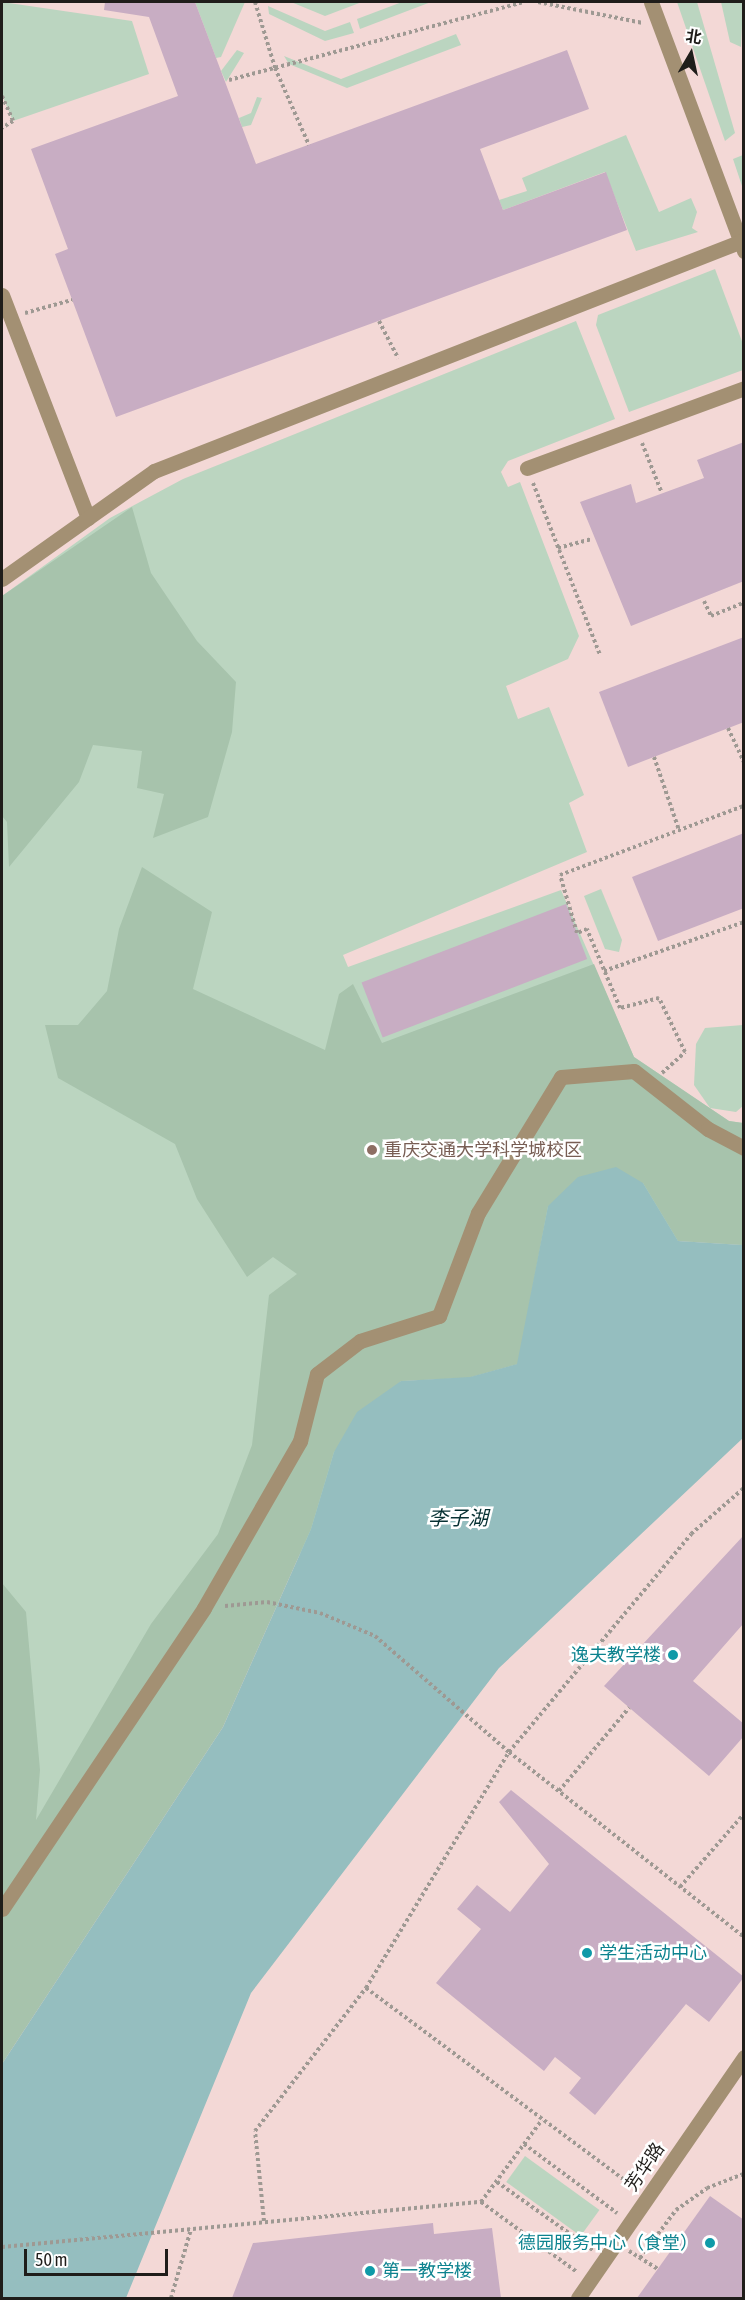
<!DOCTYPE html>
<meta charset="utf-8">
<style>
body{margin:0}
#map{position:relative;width:745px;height:2300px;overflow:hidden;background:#efe8e0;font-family:"Asap Condensed","Noto Sans SC",sans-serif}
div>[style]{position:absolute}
.education>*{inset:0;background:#f3d8d6;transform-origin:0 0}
.green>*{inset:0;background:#bbd5c0;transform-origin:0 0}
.forest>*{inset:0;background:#a7c3ac}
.water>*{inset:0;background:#95bebf}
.building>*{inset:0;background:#c8adc3;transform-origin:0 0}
.path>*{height:4px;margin-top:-2px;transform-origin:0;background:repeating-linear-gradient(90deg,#9e9993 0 3px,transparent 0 6px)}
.minor>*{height:15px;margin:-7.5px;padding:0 7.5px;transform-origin:7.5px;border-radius:7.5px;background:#a39073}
.dots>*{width:16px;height:16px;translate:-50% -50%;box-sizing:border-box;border:3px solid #fff;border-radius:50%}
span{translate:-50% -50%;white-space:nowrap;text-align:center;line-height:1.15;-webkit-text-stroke:5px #fff;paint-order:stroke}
.education-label{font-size:18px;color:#785e54}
.left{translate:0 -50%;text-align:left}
.culture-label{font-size:18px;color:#0d838f}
.right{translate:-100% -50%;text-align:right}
.street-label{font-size:18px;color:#1f1d1a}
.water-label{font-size:20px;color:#073133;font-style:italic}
.frame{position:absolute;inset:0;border:3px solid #1f1d1a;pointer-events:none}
.north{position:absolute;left:661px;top:24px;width:60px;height:60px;-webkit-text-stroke:4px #fff;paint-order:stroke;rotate:9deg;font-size:16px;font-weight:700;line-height:24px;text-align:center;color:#1f1d1a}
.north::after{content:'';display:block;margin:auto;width:21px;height:27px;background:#1f1d1a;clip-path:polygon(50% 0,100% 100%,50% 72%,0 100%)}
.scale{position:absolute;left:24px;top:2249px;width:144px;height:27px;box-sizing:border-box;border:3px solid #1f1d1a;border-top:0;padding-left:8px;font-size:18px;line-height:21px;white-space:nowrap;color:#1f1d1a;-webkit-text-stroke:4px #fff;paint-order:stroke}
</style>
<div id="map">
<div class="education">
<div style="left:2px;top:2px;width:741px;height:2296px"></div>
</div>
<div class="green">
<div style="clip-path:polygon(2px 2px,132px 21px,149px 74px,13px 121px,2px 95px)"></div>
<div style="clip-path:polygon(195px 2px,245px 2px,221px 57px,216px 58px)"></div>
<div style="clip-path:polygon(291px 2px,362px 2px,325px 16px)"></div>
<div style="clip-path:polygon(402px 2px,431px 2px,360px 29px,357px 19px)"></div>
<div style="clip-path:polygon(677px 2px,697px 2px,735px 133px,725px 141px)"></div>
<div style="clip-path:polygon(721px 2px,743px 2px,741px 47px,730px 42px)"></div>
<div style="clip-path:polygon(268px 6px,325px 31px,350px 22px,354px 33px,325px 41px,269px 14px)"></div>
<div style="clip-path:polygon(456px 34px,461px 45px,347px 88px,289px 64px,284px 56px,341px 79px)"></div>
<div style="clip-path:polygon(237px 50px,244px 53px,226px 82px,221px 71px)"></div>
<div style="clip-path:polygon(257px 97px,262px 98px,251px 125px,242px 127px,239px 118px,251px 113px)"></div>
<div style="clip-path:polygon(626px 135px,659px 212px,691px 198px,697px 212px,692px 228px,698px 232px,636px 251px,605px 172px,503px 210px,499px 200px,527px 191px,522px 178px)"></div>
<div style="clip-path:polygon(743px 155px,744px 155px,743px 189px,733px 159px)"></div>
<div style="clip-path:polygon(715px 269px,743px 344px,743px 370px,629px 412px,596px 325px,598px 315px)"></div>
<div style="clip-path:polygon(576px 321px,615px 419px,508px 461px,501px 472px,508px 487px,520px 482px,579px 636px,568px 659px,506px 686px,518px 719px,549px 707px,584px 795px,569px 803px,587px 852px,343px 955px,348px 967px,561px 890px,634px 1057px,729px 1121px,743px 1123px,743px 1245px,678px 1241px,518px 1364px,470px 1377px,401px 1381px,2px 2064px,2px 596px,110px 518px,183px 479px)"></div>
<div style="clip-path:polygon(601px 889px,622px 940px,619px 952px,605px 949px,584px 896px)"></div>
<div style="clip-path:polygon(743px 1025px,743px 1106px,736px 1112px,710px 1108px,694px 1085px,696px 1044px,705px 1028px)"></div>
<div style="left:525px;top:2156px;width:92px;height:32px;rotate:36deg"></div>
</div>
<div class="forest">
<div style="clip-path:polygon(132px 507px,151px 573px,197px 641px,236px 682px,232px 732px,208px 817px,153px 838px,164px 794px,137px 788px,142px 751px,93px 745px,79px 782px,9px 867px,7px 822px,2px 816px,2px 596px)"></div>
<div style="clip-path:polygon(142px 867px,212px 912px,193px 989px,325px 1050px,339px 994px,353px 984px,382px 1043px,594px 964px,634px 1057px,729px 1121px,743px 1123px,743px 1245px,678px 1241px,643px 1183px,548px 1206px,518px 1364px,468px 1378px,401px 1381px,334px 1452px,311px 1529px,223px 1727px,2px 2064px,2px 1583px,26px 1612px,40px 1770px,36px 1820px,151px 1624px,218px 1534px,252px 1445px,269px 1295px,297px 1274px,273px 1257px,247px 1277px,197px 1199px,175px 1144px,58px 1078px,45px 1025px,78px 1025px,107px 991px,119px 929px)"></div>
</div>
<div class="water">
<div style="clip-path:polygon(616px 1167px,643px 1183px,678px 1241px,743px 1245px,743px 1438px,499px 1668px,251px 1993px,126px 2298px,2px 2298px,2px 2064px,223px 1727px,311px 1529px,334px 1452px,357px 1412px,401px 1381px,470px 1377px,517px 1364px,548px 1206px,578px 1177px)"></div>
</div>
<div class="building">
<div style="clip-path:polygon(105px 2px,195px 2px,256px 164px,567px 50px,589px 109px,480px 149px,503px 210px,606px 172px,627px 230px,116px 417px,55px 254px,68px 249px,31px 149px,178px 96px,149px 17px,104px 10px)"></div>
<div style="clip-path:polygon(744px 442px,744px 581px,631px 626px,580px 502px,631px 484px,636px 503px,704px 478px,697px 460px)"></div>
<div style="clip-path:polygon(744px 637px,744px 722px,628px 767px,599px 692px)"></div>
<div style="clip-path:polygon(744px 833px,744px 908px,658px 941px,632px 877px)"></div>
<div style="left:566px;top:904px;width:59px;height:219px;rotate:69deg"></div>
<div style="clip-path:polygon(744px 1535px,744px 1623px,693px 1681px,744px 1724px,744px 1736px,709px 1776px,604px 1686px)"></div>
<div style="clip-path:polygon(511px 1790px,744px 1977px,709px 2022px,686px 2004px,595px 2115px,569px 2093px,581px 2078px,555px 2057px,544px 2071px,436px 1983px,481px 1929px,457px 1909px,477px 1885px,510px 1912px,549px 1864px,499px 1802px)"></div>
<div style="clip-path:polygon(710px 2196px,744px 2220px,744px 2298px,637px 2298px)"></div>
<div style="clip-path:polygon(433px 2223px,434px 2234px,492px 2228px,501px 2298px,232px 2298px,253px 2243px)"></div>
</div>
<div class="path">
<div style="left:255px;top:2px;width:69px;rotate:73.1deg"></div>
<div style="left:275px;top:68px;width:84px;rotate:66.2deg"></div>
<div style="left:538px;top:2px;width:107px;rotate:11.3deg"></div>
<div style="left:229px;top:80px;width:305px;rotate:-14.8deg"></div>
<div style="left:2px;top:96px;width:27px;rotate:66deg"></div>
<div style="left:13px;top:121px;width:13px;rotate:148deg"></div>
<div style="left:25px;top:313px;width:49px;rotate:-15.5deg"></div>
<div style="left:379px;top:321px;width:42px;rotate:62.8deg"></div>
<div style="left:642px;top:443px;width:52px;rotate:68.4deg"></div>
<div style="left:533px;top:483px;width:185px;rotate:68.7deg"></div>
<div style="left:558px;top:548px;width:34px;rotate:-15deg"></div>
<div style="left:704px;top:601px;width:17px;rotate:65deg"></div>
<div style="left:711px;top:616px;width:35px;rotate:-22deg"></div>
<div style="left:728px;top:728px;width:38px;rotate:65deg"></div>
<div style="left:654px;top:757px;width:77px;rotate:71.1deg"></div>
<div style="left:604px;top:971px;width:148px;rotate:-19.3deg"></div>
<div style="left:662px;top:1073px;width:31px;rotate:-42deg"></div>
<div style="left:685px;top:1052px;width:60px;rotate:-115.7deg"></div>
<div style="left:659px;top:998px;width:40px;rotate:165.6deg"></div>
<div style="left:620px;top:1008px;width:86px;rotate:-112.7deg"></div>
<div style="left:587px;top:929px;width:11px;rotate:158deg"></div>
<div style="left:577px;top:933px;width:60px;rotate:-106.3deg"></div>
<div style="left:560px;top:875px;width:197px;rotate:-20.6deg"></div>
<div style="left:225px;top:1606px;width:42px;rotate:-5.4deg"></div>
<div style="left:267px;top:1602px;width:54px;rotate:11.7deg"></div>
<div style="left:320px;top:1613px;width:60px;rotate:22.7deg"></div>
<div style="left:375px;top:1636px;width:177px;rotate:40.9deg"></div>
<div style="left:509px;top:1752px;width:299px;rotate:38.2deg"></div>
<div style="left:559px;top:1791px;width:109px;rotate:-49.9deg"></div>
<div style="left:680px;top:1887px;width:97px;rotate:-48.8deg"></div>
<div style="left:366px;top:1988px;width:335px;rotate:36.6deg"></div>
<div style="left:524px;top:2144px;width:116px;rotate:36.6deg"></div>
<div style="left:497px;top:2182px;width:119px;rotate:35.4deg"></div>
<div style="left:481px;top:2202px;width:119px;rotate:36.1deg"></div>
<div style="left:264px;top:2221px;width:90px;rotate:-95.7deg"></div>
<div style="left:255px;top:2131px;width:181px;rotate:-52.2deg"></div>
<div style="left:366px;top:1988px;width:276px;rotate:-58.8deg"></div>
<div style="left:509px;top:1752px;width:284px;rotate:-50.1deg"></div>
<div style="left:691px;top:1534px;width:70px;rotate:-41deg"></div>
<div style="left:2px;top:2247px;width:481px;rotate:-5.4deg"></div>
<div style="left:481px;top:2202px;width:102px;rotate:-53.4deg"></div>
<div style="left:629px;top:2251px;width:34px;rotate:32deg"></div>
<div style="left:640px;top:2258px;width:60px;rotate:-53.1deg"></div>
<div style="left:676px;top:2210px;width:38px;rotate:-35deg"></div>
<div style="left:707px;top:2188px;width:40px;rotate:-21deg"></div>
<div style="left:171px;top:2298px;width:72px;rotate:-73.8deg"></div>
</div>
<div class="minor">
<div style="left:651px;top:2px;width:266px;rotate:69.5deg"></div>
<div style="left:2px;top:295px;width:239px;rotate:68.9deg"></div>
<div style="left:527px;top:468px;width:231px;rotate:-20.2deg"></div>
<div style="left:2px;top:579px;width:186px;rotate:-35.4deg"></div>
<div style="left:154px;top:471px;width:634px;rotate:-21.38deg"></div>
<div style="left:2px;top:1909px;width:362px;rotate:-56.1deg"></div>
<div style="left:204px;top:1608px;width:193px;rotate:-60.1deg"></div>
<div style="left:300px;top:1441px;width:69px;rotate:-75.8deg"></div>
<div style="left:317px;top:1374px;width:54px;rotate:-37.5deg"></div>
<div style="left:360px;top:1341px;width:83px;rotate:-17.6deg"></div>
<div style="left:439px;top:1316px;width:110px;rotate:-69.3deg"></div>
<div style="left:478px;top:1213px;width:159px;rotate:-58.6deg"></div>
<div style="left:561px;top:1077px;width:73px;rotate:-4.7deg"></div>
<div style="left:634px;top:1071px;width:94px;rotate:38.1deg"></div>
<div style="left:708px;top:1129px;width:41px;rotate:27.8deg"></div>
<div style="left:578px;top:2298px;width:293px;rotate:-55.4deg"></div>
</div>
<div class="dots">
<div style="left:372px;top:1150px;background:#8d6e63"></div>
<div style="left:673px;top:1655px;background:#0f9aa8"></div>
<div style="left:587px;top:1953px;background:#0f9aa8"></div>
<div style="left:710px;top:2243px;background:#0f9aa8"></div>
<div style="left:370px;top:2271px;background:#0f9aa8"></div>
</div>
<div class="education-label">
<span class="left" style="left:384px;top:1150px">重庆交通大学科学城校区</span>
</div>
<div class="culture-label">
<span class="right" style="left:661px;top:1655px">逸夫教学楼</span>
<span class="left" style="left:599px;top:1953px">学生活动中心</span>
<span class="right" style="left:698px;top:2243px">德园服务中心（食堂）</span>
<span class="left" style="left:382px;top:2271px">第一教学楼</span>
</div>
<div class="street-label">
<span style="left:645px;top:2167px;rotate:-56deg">芳华路</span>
</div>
<div class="water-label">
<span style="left:458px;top:1517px">李子湖</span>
</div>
<div class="frame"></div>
<div class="north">北</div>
<div class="scale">50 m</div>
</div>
